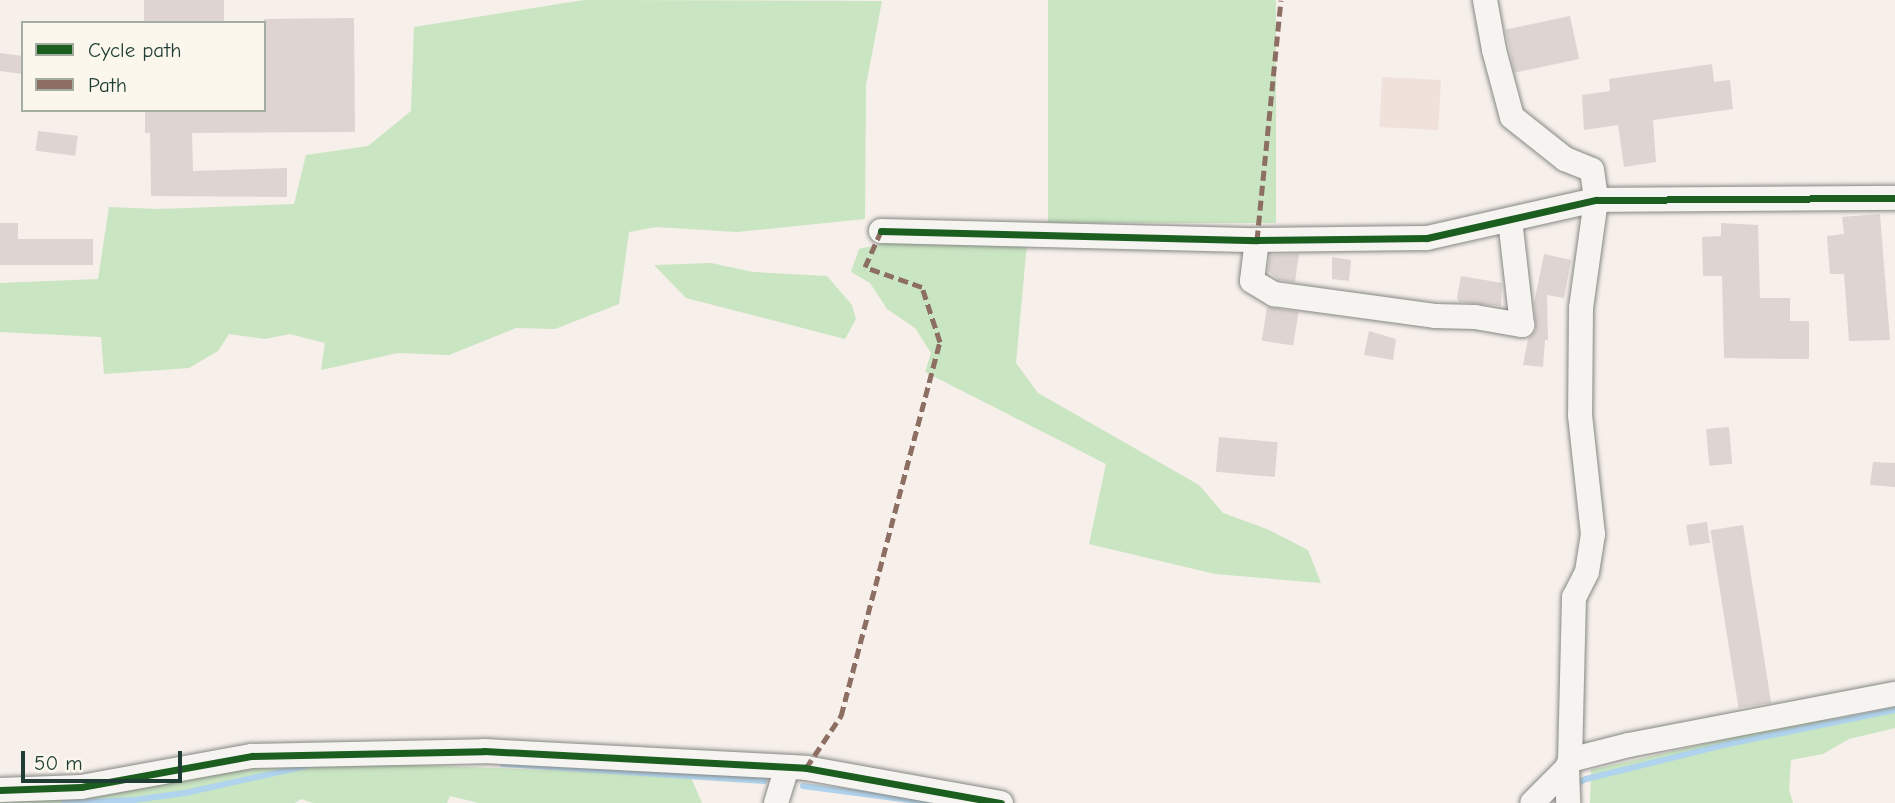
<!DOCTYPE html>
<style>
body{margin:0}
#map{position:relative;width:1895px;height:803px;overflow:hidden;background:#f6efea;font-family:"Comic Neue",sans-serif}
div>[style]{position:absolute}
.built>*{inset:0;background:#f0e1db;transform-origin:0 0}
.green>*{inset:0;background:#c9e5c1;transform-origin:0 0}
.stream>*{height:6px;margin:-3px;padding:0 3px;transform-origin:3px;border-radius:3px;background:#b0d4ee}
.building>*{inset:0;background:#ded5d2;transform-origin:0 0}
.roads{filter:drop-shadow(0 0 2px #858884) drop-shadow(0 0 2px #858884)}
.street>*{height:24px;margin:-12px;padding:0 12px;transform-origin:12px;border-radius:12px;background:#f6f4f0}
.quiet>*{height:5px;margin-top:-2.5px;transform-origin:0;background:repeating-linear-gradient(90deg,#8d6e63 0 10px,transparent 0 15px)}
.cycleway>*{height:7px;margin:-3.5px;padding:0 3.5px;transform-origin:3.5px;border-radius:3.5px;background:#1b5e20}
span{translate:-50% -50%;white-space:nowrap;text-align:center;line-height:1.15;-webkit-text-stroke:5px #fbf7ec;paint-order:stroke}
.legend{position:absolute;left:21px;top:21px;width:245px;height:91px;box-sizing:border-box;background:#fbf7ec;border:2px solid #a3ada2;margin:0;padding:9px 12px;list-style:none;font-size:21px;color:#1f3d34}
.legend li{display:flex;align-items:center;gap:14px;height:35px}
.legend b{width:35px;border:2px solid #a3ada2}
.scale{position:absolute;left:21px;top:751px;width:161px;height:32px;box-sizing:border-box;border:4px solid #1f3d34;border-top:0;padding-left:9px;font-size:21px;line-height:24px;white-space:nowrap;color:#1f3d34;-webkit-text-stroke:5px #fbf7ec;paint-order:stroke}
</style>
<div id="map">
<div class="built">
<div style="left:1382px;top:77px;width:59px;height:50px;rotate:3deg"></div>
</div>
<div class="green">
<div style="clip-path:polygon(584px 0,882px 1px,866px 85px,865px 219px,737px 232px,656px 227px,629px 232px,619px 304px,555px 329px,516px 328px,449px 355px,398px 353px,321px 370px,325px 343px,290px 334px,265px 339px,229px 334px,218px 351px,189px 368px,104px 374px,101px 337px,0 332px,0 283px,98px 279px,109px 207px,159px 209px,294px 204px,306px 155px,368px 146px,411px 111px,414px 27px)"></div>
<div style="left:1048px;top:0;width:228px;height:223px"></div>
<div style="clip-path:polygon(898px 240px,1027px 243px,1016px 363px,1038px 393px,1199px 485px,1223px 513px,1267px 529px,1308px 550px,1321px 583px,1215px 574px,1089px 544px,1106px 464px,925px 372px,931px 353px,915px 328px,887px 309px,870px 283px,851px 272px,859px 249px)"></div>
<div style="clip-path:polygon(711px 263px,753px 272px,827px 276px,852px 305px,856px 319px,845px 339px,686px 298px,654px 265px)"></div>
<div style="clip-path:polygon(1895px 712px,1895px 728px,1849px 739px,1823px 754px,1791px 760px,1789px 790px,1793px 803px,1590px 803px,1591px 770px,1796px 723px)"></div>
<div style="clip-path:polygon(382px 764px,690px 775px,702px 803px,479px 803px,450px 796px,447px 803px,313px 803px,301px 799px,295px 803px,0 803px,0 800px,98px 797px,257px 765px)"></div>
</div>
<div class="stream">
<div style="left:503px;top:764px;width:262px;rotate:3.7deg"></div>
<div style="left:1578px;top:783px;width:9px;rotate:-27deg"></div>
<div style="left:1586px;top:779px;width:146px;rotate:-13.8deg"></div>
<div style="left:1728px;top:744px;width:170px;rotate:-11.5deg"></div>
<div style="left:803px;top:786px;width:130px;rotate:7.5deg"></div>
<div style="left:64px;top:803px;width:70px;rotate:-2.5deg"></div>
<div style="left:134px;top:800px;width:51px;rotate:-7.8deg"></div>
<div style="left:185px;top:793px;width:125px;rotate:-12.5deg"></div>
</div>
<div class="building">
<div style="left:144px;top:0;width:80px;height:23px"></div>
<div style="left:1570px;top:16px;width:44px;height:66px;rotate:78deg"></div>
<div style="clip-path:polygon(354px 18px,355px 132px,192px 133px,193px 171px,287px 168px,287px 197px,151px 196px,150px 133px,145px 133px,145px 110px,264px 110px,264px 19px)"></div>
<div style="clip-path:polygon(0 53px,23px 56px,23px 74px,0 71px)"></div>
<div style="clip-path:polygon(1712px 64px,1714px 82px,1730px 80px,1733px 109px,1653px 120px,1656px 162px,1624px 167px,1618px 125px,1584px 130px,1582px 95px,1610px 91px,1609px 79px)"></div>
<div style="left:38px;top:131px;width:40px;height:20px;rotate:7deg"></div>
<div style="clip-path:polygon(1880px 214px,1890px 340px,1849px 341px,1844px 274px,1830px 274px,1827px 236px,1844px 234px,1842px 217px)"></div>
<div style="clip-path:polygon(0 223px,18px 223px,18px 239px,93px 239px,93px 265px,0 265px)"></div>
<div style="clip-path:polygon(1721px 223px,1758px 225px,1760px 298px,1790px 298px,1790px 321px,1809px 321px,1809px 359px,1724px 358px,1722px 276px,1703px 276px,1702px 237px,1721px 236px)"></div>
<div style="clip-path:polygon(1299px 254px,1295px 282px,1279px 280px,1268px 271px,1270px 255px)"></div>
<div style="clip-path:polygon(1544px 254px,1571px 260px,1564px 298px,1547px 295px,1548px 340px,1545px 340px,1543px 367px,1523px 365px,1528px 339px,1536px 330px,1534px 303px)"></div>
<div style="clip-path:polygon(1332px 257px,1351px 260px,1349px 281px,1332px 279px)"></div>
<div style="clip-path:polygon(1461px 276px,1502px 283px,1501px 306px,1459px 302px,1457px 298px)"></div>
<div style="left:1267px;top:307px;width:32px;height:34px;rotate:9deg"></div>
<div style="clip-path:polygon(1369px 331px,1396px 339px,1393px 360px,1364px 355px)"></div>
<div style="left:1729px;top:427px;width:37px;height:23px;rotate:85deg"></div>
<div style="left:1219px;top:437px;width:59px;height:35px;rotate:5deg"></div>
<div style="clip-path:polygon(1873px 462px,1895px 463px,1895px 487px,1870px 485px)"></div>
<div style="left:1707px;top:522px;width:21px;height:21px;rotate:82deg"></div>
<div style="left:1743px;top:525px;width:180px;height:33px;rotate:81deg"></div>
</div>
<div class="roads">
<div class="street">
<div style="left:1485px;top:0;width:51px;rotate:79.8deg"></div>
<div style="left:1494px;top:50px;width:69px;rotate:75deg"></div>
<div style="left:1512px;top:117px;width:68px;rotate:38.4deg"></div>
<div style="left:1565px;top:159px;width:29px;rotate:22deg"></div>
<div style="left:1592px;top:170px;width:30px;rotate:82deg"></div>
<div style="left:1596px;top:200px;width:109px;rotate:97.9deg"></div>
<div style="left:1581px;top:308px;width:107px;rotate:90.5deg"></div>
<div style="left:1580px;top:415px;width:120px;rotate:83.8deg"></div>
<div style="left:1593px;top:534px;width:38px;rotate:99deg"></div>
<div style="left:1587px;top:572px;width:28px;rotate:117deg"></div>
<div style="left:1574px;top:597px;width:163px;rotate:91.4deg"></div>
<div style="left:1570px;top:760px;width:9px;rotate:111deg"></div>
<div style="left:1567px;top:768px;width:49px;rotate:135deg"></div>
<div style="left:881px;top:231px;width:376px;rotate:1.4deg"></div>
<div style="left:1257px;top:240px;width:170px;rotate:-0.7deg"></div>
<div style="left:1427px;top:238px;width:173px;rotate:-12.7deg"></div>
<div style="left:1596px;top:200px;width:299px;rotate:-0.4deg"></div>
<div style="left:1257px;top:240px;width:41px;rotate:97deg"></div>
<div style="left:1252px;top:281px;width:26px;rotate:31deg"></div>
<div style="left:1274px;top:294px;width:162px;rotate:7.8deg"></div>
<div style="left:1435px;top:316px;width:40px;rotate:1.4deg"></div>
<div style="left:1475px;top:317px;width:48px;rotate:9.7deg"></div>
<div style="left:1522px;top:325px;width:106px;rotate:-96.5deg"></div>
<div style="left:1570px;top:760px;width:61px;rotate:-14.3deg"></div>
<div style="left:1629px;top:745px;width:271px;rotate:-10.9deg"></div>
<div style="left:1567px;top:768px;width:35px;rotate:88deg"></div>
<div style="left:0;top:790px;width:81px;rotate:-2.1deg"></div>
<div style="left:81px;top:787px;width:174px;rotate:-10.3deg"></div>
<div style="left:252px;top:756px;width:232px;rotate:-1.2deg"></div>
<div style="left:484px;top:751px;width:322px;rotate:3deg"></div>
<div style="left:806px;top:768px;width:198px;rotate:10.2deg"></div>
<div style="left:776px;top:803px;width:37px;rotate:-73deg"></div>
</div>
</div>
<div class="quiet">
<div style="left:1257px;top:240px;width:241px;rotate:-84.3deg"></div>
<div style="left:806px;top:768px;width:63px;rotate:-56.1deg"></div>
<div style="left:841px;top:716px;width:387px;rotate:-75.2deg"></div>
<div style="left:940px;top:342px;width:58px;rotate:-108.1deg"></div>
<div style="left:922px;top:287px;width:60px;rotate:-160.7deg"></div>
<div style="left:865px;top:267px;width:39px;rotate:-66deg"></div>
</div>
<div class="cycleway">
<div style="left:881px;top:231px;width:376px;rotate:1.4deg"></div>
<div style="left:1257px;top:240px;width:170px;rotate:-0.7deg"></div>
<div style="left:1427px;top:238px;width:173px;rotate:-12.7deg"></div>
<div style="left:1596px;top:200px;width:299px;rotate:-0.4deg"></div>
<div style="left:0;top:790px;width:81px;rotate:-2.1deg"></div>
<div style="left:81px;top:787px;width:174px;rotate:-10.3deg"></div>
<div style="left:252px;top:756px;width:232px;rotate:-1.2deg"></div>
<div style="left:484px;top:751px;width:322px;rotate:3deg"></div>
<div style="left:806px;top:768px;width:198px;rotate:10.2deg"></div>
</div>
<ul class="legend">
<li><b style="height:9px;background:#1b5e20"></b>Cycle path</li>
<li><b style="height:9px;background:#8d6e63"></b>Path</li>
</ul>
<div class="scale">50 m</div>
</div>
